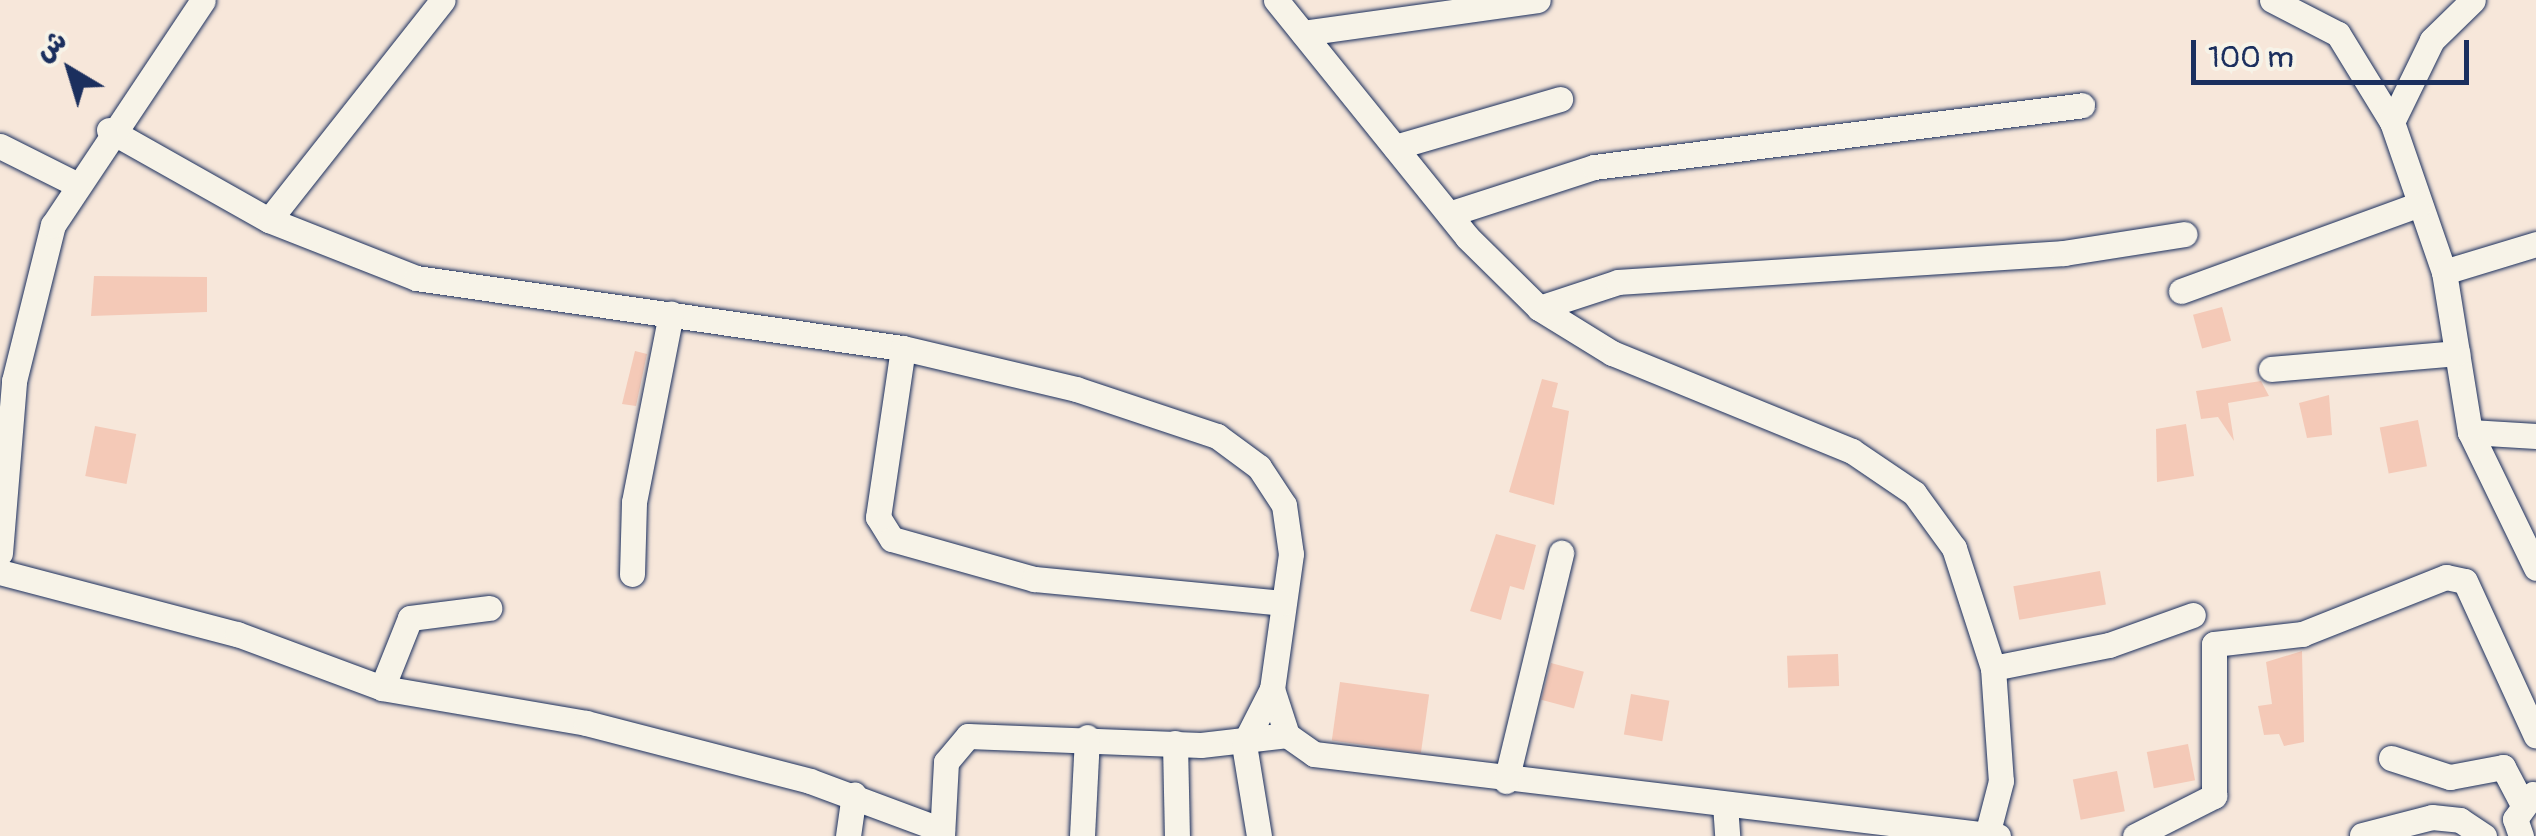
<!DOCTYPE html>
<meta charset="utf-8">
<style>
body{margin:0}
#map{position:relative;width:2536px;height:836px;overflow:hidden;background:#f7e7da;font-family:Pangolin,"Playpen Sans Arabic",sans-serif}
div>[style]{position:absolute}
.building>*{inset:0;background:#f4c9b7;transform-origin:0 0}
.roads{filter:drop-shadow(0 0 2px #1b2f5e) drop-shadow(0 0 2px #1b2f5e)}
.minor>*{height:25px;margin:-12.5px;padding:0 12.5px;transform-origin:12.5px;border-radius:12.5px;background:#f7f3e8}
span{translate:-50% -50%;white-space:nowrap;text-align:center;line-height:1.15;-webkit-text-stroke:9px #f7f3e8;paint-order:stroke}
.north{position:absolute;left:20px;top:20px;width:100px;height:100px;-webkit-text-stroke:8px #f7f3e8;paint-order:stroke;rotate:322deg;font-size:28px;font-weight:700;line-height:40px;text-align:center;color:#1b2f5e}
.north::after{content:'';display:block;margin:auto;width:35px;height:45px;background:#1b2f5e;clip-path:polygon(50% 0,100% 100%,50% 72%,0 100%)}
.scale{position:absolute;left:2191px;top:40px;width:278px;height:45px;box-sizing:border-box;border:5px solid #1b2f5e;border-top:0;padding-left:12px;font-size:30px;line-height:35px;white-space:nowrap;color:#1b2f5e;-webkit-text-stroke:8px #f7f3e8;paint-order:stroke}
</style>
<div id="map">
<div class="building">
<div style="clip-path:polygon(94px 276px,207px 277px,207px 312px,91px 316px)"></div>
<div style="left:2222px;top:307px;width:35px;height:30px;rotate:75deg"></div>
<div style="clip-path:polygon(635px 351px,647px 354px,636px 406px,622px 404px)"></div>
<div style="clip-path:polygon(1542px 379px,1558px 383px,1552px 407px,1569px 411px,1554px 505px,1509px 492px)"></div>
<div style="clip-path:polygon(2261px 381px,2269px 396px,2228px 403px,2234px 441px,2218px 417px,2201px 419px,2196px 391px)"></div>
<div style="clip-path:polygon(2329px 395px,2332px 435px,2307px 438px,2299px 403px)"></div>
<div style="left:2418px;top:420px;width:47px;height:39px;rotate:79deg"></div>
<div style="clip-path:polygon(2186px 424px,2194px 476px,2157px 482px,2156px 429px)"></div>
<div style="left:95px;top:426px;width:42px;height:51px;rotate:11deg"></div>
<div style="clip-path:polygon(1496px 534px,1536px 545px,1524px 590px,1510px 586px,1501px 620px,1470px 611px)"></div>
<div style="left:2100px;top:571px;width:34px;height:88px;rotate:80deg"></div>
<div style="clip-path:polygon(2302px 651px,2304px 742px,2284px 746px,2279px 734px,2264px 735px,2258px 706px,2272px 704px,2266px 662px)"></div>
<div style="left:1838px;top:654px;width:32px;height:51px;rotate:88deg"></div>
<div style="left:1551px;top:663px;width:34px;height:38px;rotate:15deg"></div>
<div style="left:1340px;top:682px;width:90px;height:59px;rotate:8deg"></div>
<div style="left:1631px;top:694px;width:39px;height:41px;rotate:10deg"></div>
<div style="left:2188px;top:744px;width:37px;height:42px;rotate:79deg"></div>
<div style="left:2117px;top:771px;width:41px;height:45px;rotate:79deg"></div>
</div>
<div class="roads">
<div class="minor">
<div style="left:1276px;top:0;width:304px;rotate:51.1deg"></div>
<div style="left:1467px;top:237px;width:101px;rotate:44.6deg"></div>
<div style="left:1539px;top:308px;width:86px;rotate:31.7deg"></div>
<div style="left:1612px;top:353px;width:259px;rotate:22.2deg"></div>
<div style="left:1852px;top:451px;width:75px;rotate:34.1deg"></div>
<div style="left:1914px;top:493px;width:68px;rotate:54deg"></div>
<div style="left:1954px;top:548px;width:126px;rotate:72deg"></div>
<div style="left:1993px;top:668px;width:113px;rotate:86deg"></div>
<div style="left:2001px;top:781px;width:52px;rotate:104.6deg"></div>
<div style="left:2272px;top:0;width:74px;rotate:27.3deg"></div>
<div style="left:2338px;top:34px;width:103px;rotate:58.5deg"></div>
<div style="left:2392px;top:122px;width:159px;rotate:70.9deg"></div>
<div style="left:2444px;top:272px;width:162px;rotate:80.8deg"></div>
<div style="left:2470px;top:432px;width:151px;rotate:64.1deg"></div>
<div style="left:1303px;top:33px;width:237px;rotate:-8deg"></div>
<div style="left:2392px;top:122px;width:91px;rotate:-64deg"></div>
<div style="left:2432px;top:40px;width:57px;rotate:-44.3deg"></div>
<div style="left:109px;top:130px;width:184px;rotate:29.4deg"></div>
<div style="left:269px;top:220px;width:158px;rotate:21.5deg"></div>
<div style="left:416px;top:278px;width:492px;rotate:8.2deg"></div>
<div style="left:903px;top:348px;width:178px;rotate:13.3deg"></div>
<div style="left:1076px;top:389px;width:149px;rotate:18.4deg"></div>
<div style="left:1217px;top:436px;width:52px;rotate:36.4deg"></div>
<div style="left:1259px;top:467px;width:45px;rotate:56.7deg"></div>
<div style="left:1284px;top:505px;width:49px;rotate:81.9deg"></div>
<div style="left:1291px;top:554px;width:136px;rotate:98deg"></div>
<div style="left:1272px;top:689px;width:48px;rotate:71.9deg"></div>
<div style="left:1287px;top:735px;width:33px;rotate:35deg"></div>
<div style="left:1314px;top:754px;width:689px;rotate:6.84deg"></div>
<div style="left:0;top:146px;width:83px;rotate:26.6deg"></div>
<div style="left:1395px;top:147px;width:172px;rotate:-16.2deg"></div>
<div style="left:1449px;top:214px;width:152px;rotate:-18deg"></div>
<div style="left:1594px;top:167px;width:492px;rotate:-7.2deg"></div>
<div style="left:269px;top:220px;width:280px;rotate:-51.7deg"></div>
<div style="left:2444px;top:272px;width:96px;rotate:-16.9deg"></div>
<div style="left:2181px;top:291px;width:254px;rotate:-20deg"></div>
<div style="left:1539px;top:308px;width:83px;rotate:-18.2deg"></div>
<div style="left:1618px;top:282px;width:447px;rotate:-3.7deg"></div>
<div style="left:2064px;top:253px;width:122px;rotate:-8.9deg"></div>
<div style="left:903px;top:348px;width:171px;rotate:98.4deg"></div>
<div style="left:878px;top:517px;width:26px;rotate:58deg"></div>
<div style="left:892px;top:539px;width:148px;rotate:15.7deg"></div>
<div style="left:1034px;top:579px;width:250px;rotate:5.5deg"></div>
<div style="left:2271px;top:369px;width:187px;rotate:-4.9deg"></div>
<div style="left:2470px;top:432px;width:66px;rotate:3.5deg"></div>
<div style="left:0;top:553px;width:173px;rotate:-85.3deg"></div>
<div style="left:14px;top:381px;width:161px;rotate:-76deg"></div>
<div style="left:53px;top:225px;width:270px;rotate:-56.3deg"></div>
<div style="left:0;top:572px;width:245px;rotate:14.7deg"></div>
<div style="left:237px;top:634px;width:155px;rotate:20.4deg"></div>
<div style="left:382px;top:688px;width:207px;rotate:9.7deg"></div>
<div style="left:586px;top:723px;width:231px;rotate:14.5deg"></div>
<div style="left:810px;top:781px;width:141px;rotate:20.4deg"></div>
<div style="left:632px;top:574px;width:72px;rotate:-88.4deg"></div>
<div style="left:634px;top:502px;width:192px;rotate:-78.9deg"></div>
<div style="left:1993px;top:668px;width:118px;rotate:-11.2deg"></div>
<div style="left:2109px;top:645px;width:89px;rotate:-19.7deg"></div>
<div style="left:382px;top:688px;width:75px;rotate:-68.2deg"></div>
<div style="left:410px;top:618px;width:80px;rotate:-7.2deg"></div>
<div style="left:1175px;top:743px;width:93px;rotate:88.8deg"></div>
<div style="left:2391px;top:758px;width:62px;rotate:17.9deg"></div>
<div style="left:2450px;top:777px;width:54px;rotate:-10.7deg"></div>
<div style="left:2503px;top:767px;width:41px;rotate:62.2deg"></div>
<div style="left:1506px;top:781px;width:235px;rotate:-76.4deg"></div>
<div style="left:1725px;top:804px;width:32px;rotate:86deg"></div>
<div style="left:2362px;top:835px;width:72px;rotate:-14.4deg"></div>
<div style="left:2432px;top:817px;width:28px;rotate:6deg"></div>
<div style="left:2460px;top:820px;width:29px;rotate:34deg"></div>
<div style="left:848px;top:836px;width:42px;rotate:-81.9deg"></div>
<div style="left:942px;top:836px;width:74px;rotate:-86.9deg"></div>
<div style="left:946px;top:762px;width:34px;rotate:-50deg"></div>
<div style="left:968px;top:736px;width:233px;rotate:2.2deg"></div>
<div style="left:1201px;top:745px;width:87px;rotate:-6.6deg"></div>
<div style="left:1082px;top:836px;width:99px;rotate:-87.1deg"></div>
<div style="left:1259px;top:836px;width:93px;rotate:-99.3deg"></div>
<div style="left:1244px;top:744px;width:62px;rotate:-63deg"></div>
<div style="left:2135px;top:836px;width:89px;rotate:-26.9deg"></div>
<div style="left:2214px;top:796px;width:152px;rotate:-90deg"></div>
<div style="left:2214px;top:644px;width:89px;rotate:-6.5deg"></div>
<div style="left:2302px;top:634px;width:155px;rotate:-21.6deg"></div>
<div style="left:2446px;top:577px;width:19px;rotate:12deg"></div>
<div style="left:2465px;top:581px;width:170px;rotate:65.4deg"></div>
<div style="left:2521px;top:836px;width:18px;rotate:-109deg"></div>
<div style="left:2515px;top:819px;width:31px;rotate:-54deg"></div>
</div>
</div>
<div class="north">ش</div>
<div class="scale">100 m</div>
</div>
